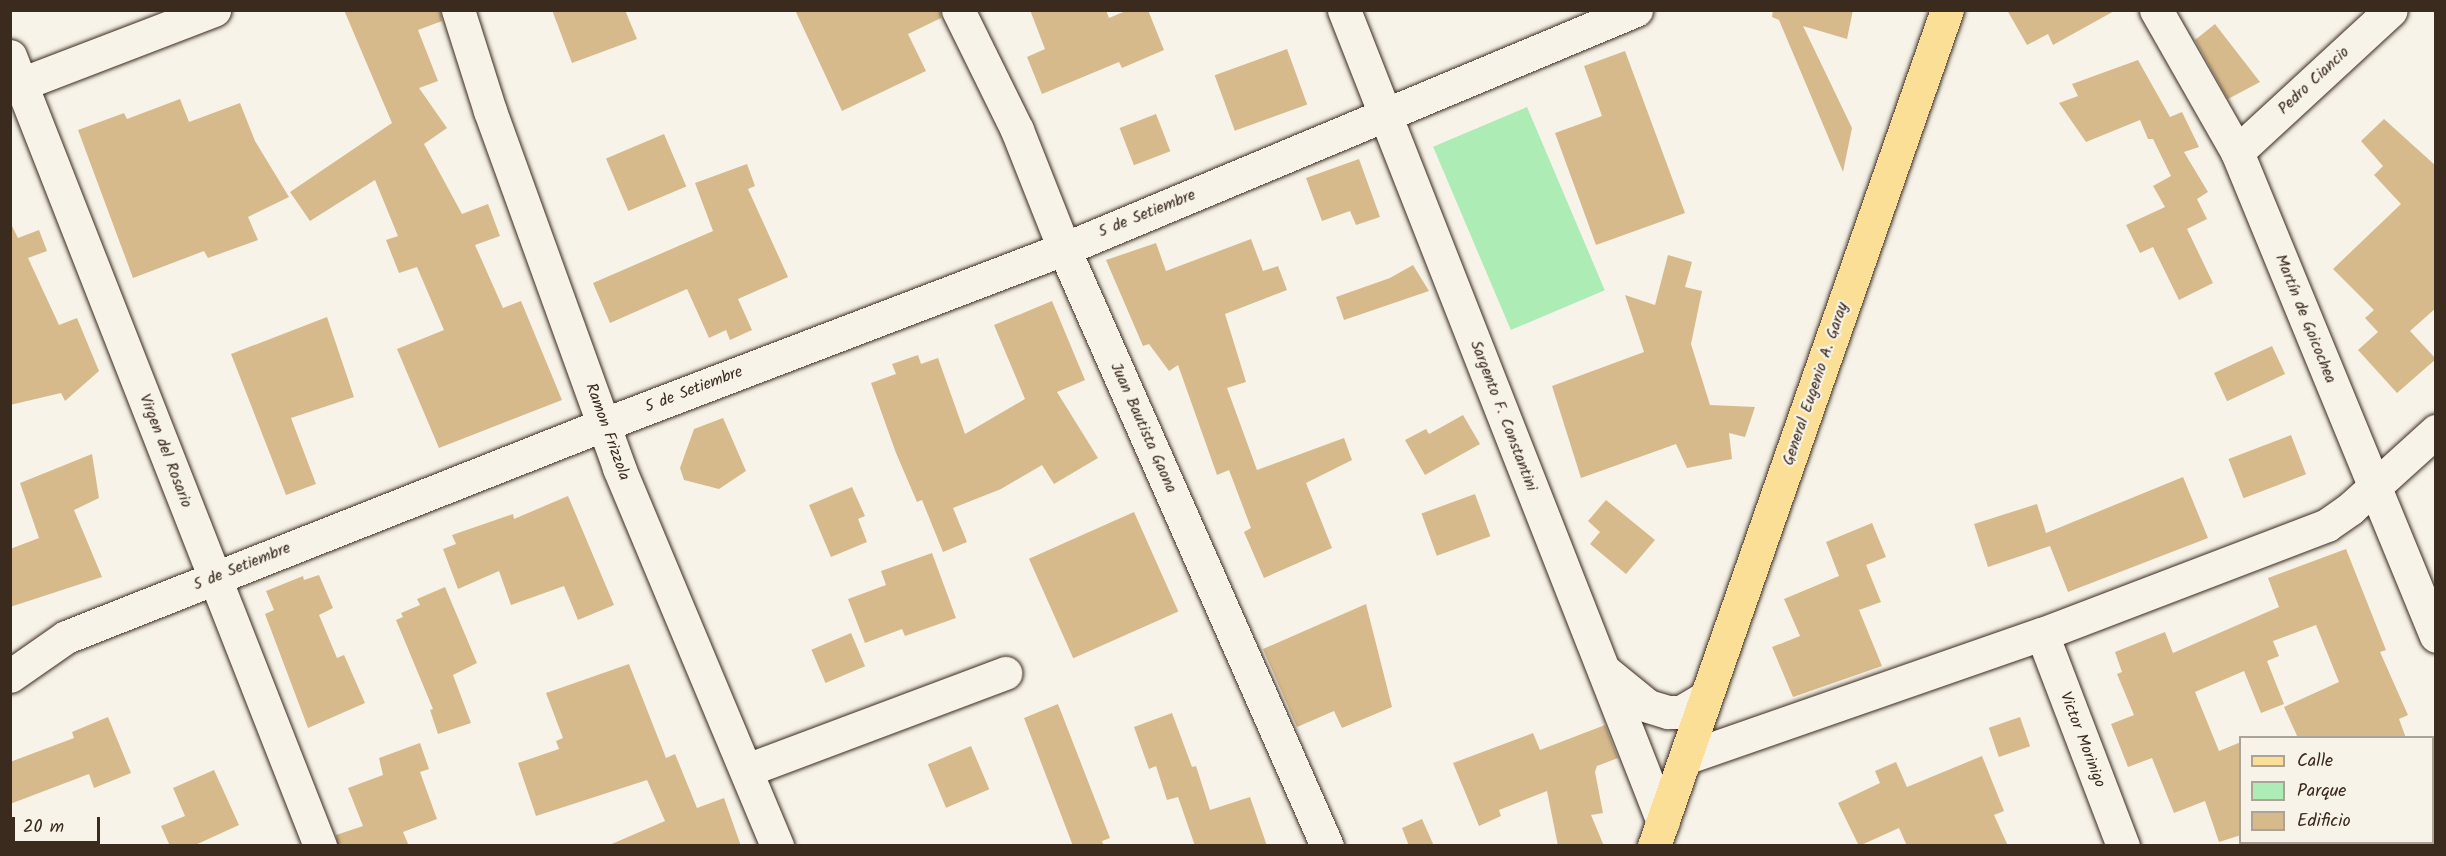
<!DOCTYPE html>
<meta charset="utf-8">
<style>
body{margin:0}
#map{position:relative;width:2446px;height:856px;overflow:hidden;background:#f7f3e8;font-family:Kalam,sans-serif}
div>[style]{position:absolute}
.green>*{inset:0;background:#adecb4;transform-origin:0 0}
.building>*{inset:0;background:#d7ba8c;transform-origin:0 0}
.roads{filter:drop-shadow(0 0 2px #3b2a1e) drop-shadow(0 0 2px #3b2a1e)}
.minor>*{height:33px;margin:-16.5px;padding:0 16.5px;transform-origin:16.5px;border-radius:16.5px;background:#f7f3e8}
.major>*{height:33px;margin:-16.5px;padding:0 16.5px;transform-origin:16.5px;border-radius:16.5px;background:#fbdf96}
span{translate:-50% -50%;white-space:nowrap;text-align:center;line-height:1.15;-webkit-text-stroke:4.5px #f7f3e8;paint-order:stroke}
.street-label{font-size:16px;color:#3b2a1e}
.frame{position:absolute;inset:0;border:12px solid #3b2a1e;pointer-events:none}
.legend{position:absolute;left:2239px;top:736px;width:195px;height:108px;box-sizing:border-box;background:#f7f3e8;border:2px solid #aca397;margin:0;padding:8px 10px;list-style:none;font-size:18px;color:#3b2a1e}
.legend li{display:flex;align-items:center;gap:12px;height:30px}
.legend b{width:30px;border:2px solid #aca397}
.scale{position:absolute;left:12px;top:817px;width:88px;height:27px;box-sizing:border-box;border:3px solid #3b2a1e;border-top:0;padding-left:8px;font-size:18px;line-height:21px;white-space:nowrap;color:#3b2a1e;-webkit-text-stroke:4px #f7f3e8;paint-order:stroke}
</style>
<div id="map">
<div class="green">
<div style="left:1527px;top:107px;width:199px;height:102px;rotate:67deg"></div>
</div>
<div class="building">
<div style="clip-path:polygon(344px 10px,440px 10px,442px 21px,418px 30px,438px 81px,419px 88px,447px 128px,424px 144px,462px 214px,488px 204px,500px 236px,475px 245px,503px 308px,521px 301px,562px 400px,439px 448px,397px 349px,444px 330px,417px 267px,399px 273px,386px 240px,398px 236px,375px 180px,310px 221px,290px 192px,392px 123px)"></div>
<div style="clip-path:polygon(552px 10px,625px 10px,637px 39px,572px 63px)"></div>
<div style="clip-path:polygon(795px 10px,940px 10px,941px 18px,908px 34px,926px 71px,842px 111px)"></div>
<div style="clip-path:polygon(1030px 10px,1106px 10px,1109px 18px,1128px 10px,1148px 10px,1164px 50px,1122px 68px,1119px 62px,1042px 94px,1027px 57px,1045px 49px)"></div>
<div style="clip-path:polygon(1773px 10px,1853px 10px,1847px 39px,1803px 26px,1852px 128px,1843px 172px,1779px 20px,1772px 17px)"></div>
<div style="clip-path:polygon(2007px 10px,2116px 10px,2053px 45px,2048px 34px,2027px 45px)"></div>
<div style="clip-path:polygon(2215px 24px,2260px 82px,2228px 99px,2195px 40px)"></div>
<div style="left:1287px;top:49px;width:59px;height:77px;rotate:70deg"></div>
<div style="clip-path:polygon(1625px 51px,1685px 213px,1596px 245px,1555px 133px,1602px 116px,1584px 66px)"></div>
<div style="clip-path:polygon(2138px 60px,2170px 117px,2182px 112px,2199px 147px,2184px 152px,2208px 192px,2197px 199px,2207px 219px,2187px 229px,2213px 283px,2179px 300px,2153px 247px,2140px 253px,2126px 225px,2165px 207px,2153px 186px,2171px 176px,2153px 139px,2148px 139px,2140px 120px,2086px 142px,2059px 103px,2078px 96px,2072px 84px)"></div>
<div style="clip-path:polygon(180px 99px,189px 122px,240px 103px,255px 141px,289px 197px,248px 217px,258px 240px,208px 258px,204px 251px,133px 278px,78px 130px,124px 113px,127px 119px)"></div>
<div style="left:1156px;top:114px;width:40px;height:39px;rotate:69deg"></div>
<div style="clip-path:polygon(2384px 119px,2436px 166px,2436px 308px,2410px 331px,2436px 359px,2397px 393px,2358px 350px,2378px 332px,2365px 318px,2374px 310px,2333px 269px,2401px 204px,2374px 175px,2383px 166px,2361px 141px)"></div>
<div style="left:664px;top:134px;width:57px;height:63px;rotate:67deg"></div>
<div style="clip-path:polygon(1359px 159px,1380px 217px,1356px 225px,1350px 211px,1322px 221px,1306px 178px)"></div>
<div style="clip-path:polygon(747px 164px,755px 186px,748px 189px,788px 277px,738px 299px,752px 330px,730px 340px,726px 330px,709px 338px,687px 289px,610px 323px,593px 283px,713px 231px,695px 183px)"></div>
<div style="clip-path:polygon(10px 222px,18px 238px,39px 230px,47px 251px,28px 258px,59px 325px,77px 318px,99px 371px,65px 401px,61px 393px,10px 405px)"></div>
<div style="clip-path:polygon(1251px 239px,1263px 271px,1278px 266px,1287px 290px,1225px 314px,1246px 382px,1227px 388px,1257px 470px,1344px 438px,1352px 460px,1306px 483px,1332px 548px,1264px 578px,1244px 532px,1251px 528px,1229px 470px,1217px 475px,1178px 365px,1169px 371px,1149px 344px,1143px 346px,1106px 260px,1156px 243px,1166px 271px)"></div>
<div style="clip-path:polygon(1668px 255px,1692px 262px,1685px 287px,1702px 291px,1691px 344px,1710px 405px,1755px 407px,1745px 437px,1729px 433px,1732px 459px,1687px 468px,1676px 444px,1581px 478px,1552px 386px,1644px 352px,1625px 295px,1655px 305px)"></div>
<div style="clip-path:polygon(1413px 265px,1429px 291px,1344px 320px,1336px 297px,1390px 278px)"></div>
<div style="clip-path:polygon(1052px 301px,1085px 380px,1057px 392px,1098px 458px,1054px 484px,1042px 465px,1001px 489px,953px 508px,967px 542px,943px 552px,922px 500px,917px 502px,896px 453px,871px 383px,896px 374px,892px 364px,918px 355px,921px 364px,938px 358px,965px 434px,1025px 399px,994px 325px)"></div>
<div style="clip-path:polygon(327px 317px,354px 397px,291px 418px,316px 484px,286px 495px,231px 354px)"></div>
<div style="left:2272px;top:346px;width:31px;height:64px;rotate:65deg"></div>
<div style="clip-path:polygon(1463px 415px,1480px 444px,1425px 475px,1405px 440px,1426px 429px,1429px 434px)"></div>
<div style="clip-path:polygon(723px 418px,746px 471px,719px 489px,684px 480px,680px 468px,694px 429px)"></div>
<div style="left:2291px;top:435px;width:42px;height:67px;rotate:69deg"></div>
<div style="clip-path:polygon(92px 454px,99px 498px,74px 510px,102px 577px,10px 607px,10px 549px,39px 538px,20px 483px)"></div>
<div style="clip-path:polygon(2183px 477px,2208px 538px,2068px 592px,2050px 546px,1988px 567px,1974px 524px,2037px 504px,2046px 533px)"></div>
<div style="clip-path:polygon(852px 487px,865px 516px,858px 519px,867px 542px,831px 557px,809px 505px)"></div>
<div style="left:1475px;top:494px;width:45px;height:57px;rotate:70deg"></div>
<div style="clip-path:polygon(568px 496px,614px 605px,578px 620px,564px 586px,511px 605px,499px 571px,458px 589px,443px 549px,456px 544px,452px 535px,513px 514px,514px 519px)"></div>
<div style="clip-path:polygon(1606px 500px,1655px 540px,1626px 574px,1590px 544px,1600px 532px,1588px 521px)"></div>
<div style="left:1134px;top:512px;width:109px;height:115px;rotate:66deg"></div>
<div style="clip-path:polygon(1872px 523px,1886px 557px,1866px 565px,1881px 602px,1859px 610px,1882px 666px,1793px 697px,1772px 647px,1800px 636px,1784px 599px,1839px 576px,1826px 542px)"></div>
<div style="clip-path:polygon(2346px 549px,2386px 650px,2380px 652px,2408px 715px,2399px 719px,2406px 738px,2298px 738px,2284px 707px,2339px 682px,2316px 625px,2273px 641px,2279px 656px,2267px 661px,2284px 704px,2261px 713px,2244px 671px,2195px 692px,2219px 751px,2241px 742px,2241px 835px,2219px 842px,2205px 801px,2174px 813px,2152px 758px,2128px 767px,2111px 724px,2134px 715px,2117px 674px,2122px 672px,2115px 652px,2165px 632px,2173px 653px,2279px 607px,2268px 578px)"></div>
<div style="clip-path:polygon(932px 553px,956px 618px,905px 636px,902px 629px,865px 643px,848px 599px,886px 585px,881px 571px)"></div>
<div style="clip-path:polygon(319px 575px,333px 608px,319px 615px,337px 658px,344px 655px,365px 703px,308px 728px,265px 614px,274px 610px,266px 591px,303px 576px,304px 580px)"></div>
<div style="clip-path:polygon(445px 587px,477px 663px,453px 675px,471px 723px,438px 734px,430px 710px,433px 709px,396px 620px,403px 617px,401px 613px,420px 605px,417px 599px)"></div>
<div style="clip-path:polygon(1366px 604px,1392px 707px,1342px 728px,1334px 711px,1297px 727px,1263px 649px)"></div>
<div style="left:851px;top:633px;width:36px;height:43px;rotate:67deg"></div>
<div style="clip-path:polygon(629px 664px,666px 758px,675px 754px,697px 808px,724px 798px,741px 846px,607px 846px,665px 821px,647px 780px,536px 816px,518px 763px,559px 749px,556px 741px,563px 738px,546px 693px)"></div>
<div style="clip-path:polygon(1058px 704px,1110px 838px,1102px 841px,1104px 846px,1073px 846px,1024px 718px)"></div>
<div style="clip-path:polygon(1172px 713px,1192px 767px,1196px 766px,1210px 810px,1250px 797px,1267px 846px,1195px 846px,1178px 797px,1167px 800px,1156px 766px,1149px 769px,1134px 727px)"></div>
<div style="clip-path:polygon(108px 717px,131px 773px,94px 788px,89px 774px,10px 804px,10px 762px,74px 738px,72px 732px)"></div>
<div style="left:2020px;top:717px;width:31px;height:33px;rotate:71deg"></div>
<div style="clip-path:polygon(1605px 725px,1618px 758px,1597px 766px,1595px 772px,1603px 813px,1591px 815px,1604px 846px,1558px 846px,1547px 791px,1499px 810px,1501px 816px,1479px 826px,1453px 763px,1533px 733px,1540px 750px)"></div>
<div style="clip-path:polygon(420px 743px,429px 769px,420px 772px,437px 819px,403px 832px,409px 846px,338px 846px,336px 835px,363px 826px,348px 788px,383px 775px,379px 758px)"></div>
<div style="left:971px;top:746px;width:47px;height:47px;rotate:67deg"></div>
<div style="clip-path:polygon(1982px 756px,2004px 811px,1994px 815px,2008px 846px,1907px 846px,1899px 828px,1859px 846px,1838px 803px,1880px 783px,1875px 771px,1896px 762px,1907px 787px)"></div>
<div style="clip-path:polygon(214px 770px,239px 825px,193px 846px,170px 846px,161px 826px,185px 816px,173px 788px)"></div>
<div style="clip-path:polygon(1422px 819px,1434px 846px,1409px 846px,1402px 828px)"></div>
</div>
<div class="roads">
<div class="minor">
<div style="left:458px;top:10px;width:106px;rotate:72.4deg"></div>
<div style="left:490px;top:111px;width:380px;rotate:70.1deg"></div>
<div style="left:619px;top:468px;width:410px;rotate:67.3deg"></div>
<div style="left:958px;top:10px;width:134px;rotate:63.8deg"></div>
<div style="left:1017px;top:130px;width:128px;rotate:68.4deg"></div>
<div style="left:1064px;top:249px;width:652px;rotate:66.22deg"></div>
<div style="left:1344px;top:10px;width:872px;rotate:68.55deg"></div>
<div style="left:2156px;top:10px;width:163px;rotate:60.3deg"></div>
<div style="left:2237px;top:152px;width:523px;rotate:67.65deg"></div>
<div style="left:10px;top:56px;width:849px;rotate:68.57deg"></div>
<div style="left:21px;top:84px;width:207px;rotate:-21deg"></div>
<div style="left:2237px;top:152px;width:209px;rotate:-42.7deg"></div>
<div style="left:2042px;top:634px;width:227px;rotate:69.1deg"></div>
<div style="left:1605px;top:671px;width:55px;rotate:39.1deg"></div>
<div style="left:1648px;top:706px;width:21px;rotate:17deg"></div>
<div style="left:1668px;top:712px;width:13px"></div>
<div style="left:1681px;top:712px;width:29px;rotate:-31deg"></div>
<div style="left:10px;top:676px;width:68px;rotate:-34.9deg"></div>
<div style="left:66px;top:637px;width:580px;rotate:-21.56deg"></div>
<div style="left:605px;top:424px;width:491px;rotate:-20.9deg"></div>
<div style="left:1064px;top:249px;width:620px;rotate:-22.68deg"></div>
<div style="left:1685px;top:758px;width:378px;rotate:-19.2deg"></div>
<div style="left:2042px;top:634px;width:305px;rotate:-20.9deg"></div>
<div style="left:2327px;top:525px;width:29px;rotate:-35deg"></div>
<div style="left:2351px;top:508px;width:115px;rotate:-42.2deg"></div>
<div style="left:747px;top:770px;width:276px;rotate:-20.6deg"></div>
</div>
<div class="major">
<div style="left:1654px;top:846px;width:886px;rotate:-70.69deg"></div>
</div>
</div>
<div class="street-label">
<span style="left:2314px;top:81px;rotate:-43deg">Pedro Ciancio</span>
<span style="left:1147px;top:214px;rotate:-22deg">5 de Setiembre</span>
<span style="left:2305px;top:319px;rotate:68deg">Martín de Goicochea</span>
<span style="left:1816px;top:384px;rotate:-71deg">General Eugenio A. Garay</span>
<span style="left:694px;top:390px;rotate:-21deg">5 de Setiembre</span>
<span style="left:1503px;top:416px;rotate:69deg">Sargento F. Constantini</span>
<span style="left:1143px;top:428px;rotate:66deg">Juan Bautista Gaona</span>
<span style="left:607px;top:432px;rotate:70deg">Ramon Frizzola</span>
<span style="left:165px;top:451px;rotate:69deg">Virgen del Rosario</span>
<span style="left:242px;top:567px;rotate:-22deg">5 de Setiembre</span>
<span style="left:2082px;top:740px;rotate:69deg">Victor Morinigo</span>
</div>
<div class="frame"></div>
<ul class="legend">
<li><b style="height:8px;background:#fbdf96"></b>Calle</li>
<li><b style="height:16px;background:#adecb4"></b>Parque</li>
<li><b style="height:16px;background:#d7ba8c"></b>Edificio</li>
</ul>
<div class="scale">20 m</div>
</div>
